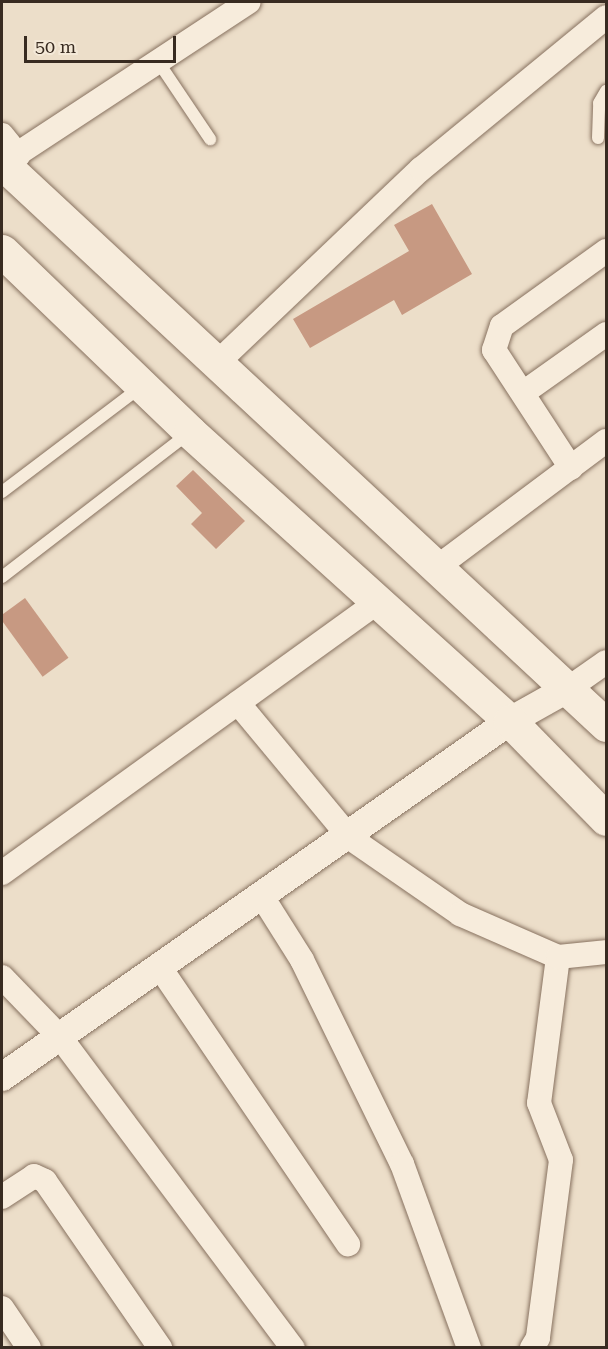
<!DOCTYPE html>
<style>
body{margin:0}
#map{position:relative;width:608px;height:1349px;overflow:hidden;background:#ecdec9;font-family:"Roboto Serif",serif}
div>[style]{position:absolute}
.building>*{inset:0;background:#c79982;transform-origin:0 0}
.roads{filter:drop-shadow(0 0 2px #87715f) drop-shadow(0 0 2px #87715f)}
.service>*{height:12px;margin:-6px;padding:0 6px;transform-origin:6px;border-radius:6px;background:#f7ecdc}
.minor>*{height:24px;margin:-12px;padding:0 12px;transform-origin:12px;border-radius:12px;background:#f7ecdc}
.tertiary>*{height:28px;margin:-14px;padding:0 14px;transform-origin:14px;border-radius:14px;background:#f7ecdc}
.secondary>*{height:33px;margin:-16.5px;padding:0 16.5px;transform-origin:16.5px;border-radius:16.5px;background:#f7ecdc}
span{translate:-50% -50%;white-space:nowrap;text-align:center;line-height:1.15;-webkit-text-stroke:5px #f4e9d8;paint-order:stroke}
.frame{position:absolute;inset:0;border:3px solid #382b21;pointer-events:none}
.scale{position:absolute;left:24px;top:36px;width:152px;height:27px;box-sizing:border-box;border:3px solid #382b21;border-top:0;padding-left:8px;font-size:18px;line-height:21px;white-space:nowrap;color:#382b21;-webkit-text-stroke:4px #f4e9d8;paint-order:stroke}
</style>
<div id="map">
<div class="building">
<div style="clip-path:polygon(432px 204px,472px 274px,402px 315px,394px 300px,310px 348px,293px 319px,409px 251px,394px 225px)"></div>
<div style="clip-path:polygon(193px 470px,245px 521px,216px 549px,191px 524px,202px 513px,176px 486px)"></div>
<div style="left:25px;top:598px;width:74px;height:32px;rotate:54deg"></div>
</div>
<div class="roads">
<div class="service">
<div style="left:159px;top:63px;width:92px;rotate:56.1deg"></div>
<div style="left:598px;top:138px;width:35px;rotate:-88deg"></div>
<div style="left:599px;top:103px;width:14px;rotate:-60deg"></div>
<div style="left:2px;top:492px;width:176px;rotate:-37.1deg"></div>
<div style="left:2px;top:577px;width:236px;rotate:-37.6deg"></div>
</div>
<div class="minor">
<div style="left:2px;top:135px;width:26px;rotate:51deg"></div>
<div style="left:2px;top:164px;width:295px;rotate:-33.3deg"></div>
<div style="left:216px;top:364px;width:283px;rotate:-43.6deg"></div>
<div style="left:421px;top:169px;width:239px;rotate:-39.4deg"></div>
<div style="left:523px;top:393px;width:102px;rotate:-35.4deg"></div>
<div style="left:571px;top:468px;width:141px;rotate:-123.1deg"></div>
<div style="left:494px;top:350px;width:25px;rotate:-72deg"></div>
<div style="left:502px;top:326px;width:128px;rotate:-35.8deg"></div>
<div style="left:436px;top:568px;width:212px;rotate:-36.8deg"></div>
<div style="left:569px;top:688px;width:45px;rotate:-35.1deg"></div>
<div style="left:238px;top:703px;width:175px;rotate:50.3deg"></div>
<div style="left:350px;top:838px;width:134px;rotate:34.6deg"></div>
<div style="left:460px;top:914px;width:107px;rotate:23.7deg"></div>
<div style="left:558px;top:957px;width:147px;rotate:97.4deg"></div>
<div style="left:539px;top:1103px;width:61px;rotate:68.9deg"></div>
<div style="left:561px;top:1160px;width:179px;rotate:97.4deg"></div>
<div style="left:538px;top:1338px;width:12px;rotate:121deg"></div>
<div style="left:2px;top:873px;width:467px;rotate:-35.8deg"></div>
<div style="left:263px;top:898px;width:73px;rotate:57.8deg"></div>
<div style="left:302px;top:960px;width:227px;rotate:63.9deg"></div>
<div style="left:402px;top:1164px;width:196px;rotate:70deg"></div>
<div style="left:558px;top:957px;width:48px;rotate:-5.9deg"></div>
<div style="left:161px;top:969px;width:333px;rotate:55.8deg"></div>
<div style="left:2px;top:977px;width:83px;rotate:46deg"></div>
<div style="left:60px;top:1037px;width:389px;rotate:53.2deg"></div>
<div style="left:2px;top:1197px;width:38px;rotate:-33deg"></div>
<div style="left:34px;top:1176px;width:12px;rotate:24deg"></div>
<div style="left:45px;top:1181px;width:203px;rotate:55.4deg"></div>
<div style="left:2px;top:1308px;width:48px;rotate:56deg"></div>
</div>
<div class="tertiary">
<div style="left:2px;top:1077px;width:620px;rotate:-35.02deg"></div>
<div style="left:510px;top:721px;width:68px;rotate:-29.2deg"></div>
</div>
<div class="secondary">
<div style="left:2px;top:163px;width:825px;rotate:42.94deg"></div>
<div style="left:2px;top:251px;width:261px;rotate:43.9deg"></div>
<div style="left:190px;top:432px;width:431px;rotate:42.1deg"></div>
<div style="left:510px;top:721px;width:137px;rotate:45.6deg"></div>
</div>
</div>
<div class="frame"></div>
<div class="scale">50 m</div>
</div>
